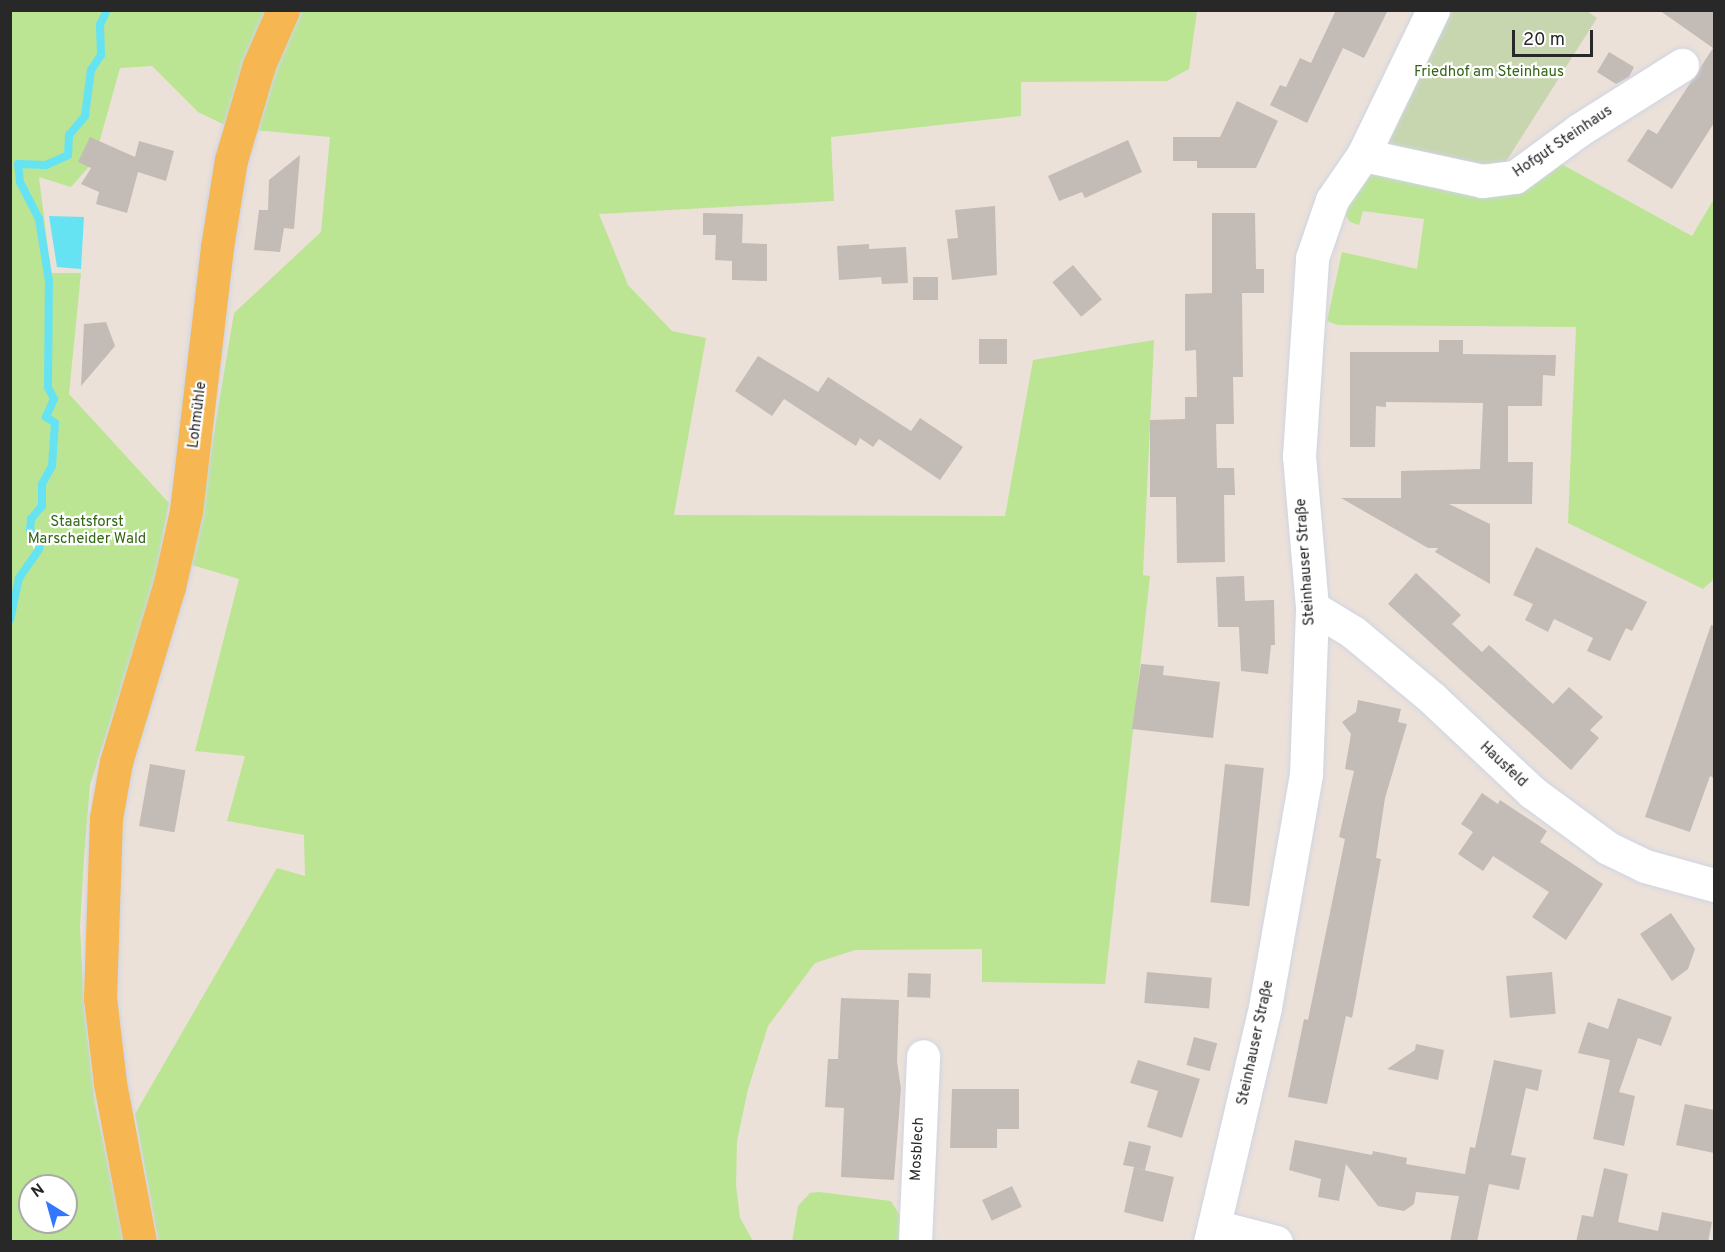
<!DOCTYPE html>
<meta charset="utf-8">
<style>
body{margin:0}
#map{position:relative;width:1725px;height:1252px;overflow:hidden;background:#ece1d9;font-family:Overpass,sans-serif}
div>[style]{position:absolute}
.green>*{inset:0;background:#bbe592}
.cemetery>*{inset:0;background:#c8d6af}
.water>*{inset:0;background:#66e3f3}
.stream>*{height:8px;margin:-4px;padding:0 4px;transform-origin:4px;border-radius:4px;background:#66e3f3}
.building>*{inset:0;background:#c3bbb6;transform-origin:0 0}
.roads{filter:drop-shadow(0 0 2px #ced5e2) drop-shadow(0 0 2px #ced5e2)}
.minor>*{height:33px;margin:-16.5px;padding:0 16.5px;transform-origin:16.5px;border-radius:16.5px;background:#fff}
.major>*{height:33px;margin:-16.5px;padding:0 16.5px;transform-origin:16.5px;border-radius:16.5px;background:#f6b753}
span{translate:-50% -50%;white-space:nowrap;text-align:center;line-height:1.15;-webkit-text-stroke:4.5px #fff;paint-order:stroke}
.park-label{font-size:15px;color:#336716}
.street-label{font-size:15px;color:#282828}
.frame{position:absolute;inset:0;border:12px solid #282828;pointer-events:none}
.north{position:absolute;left:18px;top:1174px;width:60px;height:60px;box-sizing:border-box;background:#fff;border:2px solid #a9a9a9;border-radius:50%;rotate:323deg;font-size:16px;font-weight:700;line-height:24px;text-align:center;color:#282828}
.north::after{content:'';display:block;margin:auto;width:21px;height:27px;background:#3278ff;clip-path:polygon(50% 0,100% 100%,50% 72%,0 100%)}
.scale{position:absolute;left:1512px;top:30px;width:81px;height:27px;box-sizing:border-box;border:3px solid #282828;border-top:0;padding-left:8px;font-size:18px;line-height:21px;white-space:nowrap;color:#282828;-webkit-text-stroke:4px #fff;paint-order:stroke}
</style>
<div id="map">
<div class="green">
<div style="clip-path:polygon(evenodd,10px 11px,1197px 11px,1189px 69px,1167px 81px,1021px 82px,1021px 116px,831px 137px,834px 201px,599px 214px,628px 285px,672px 331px,706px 338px,674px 515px,1005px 516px,1033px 360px,1154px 340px,1143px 575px,1150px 576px,1105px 984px,982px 982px,982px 949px,855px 950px,815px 963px,768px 1026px,748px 1089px,737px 1141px,736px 1185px,740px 1218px,753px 1241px,158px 1241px,135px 1114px,277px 868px,305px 876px,304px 835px,227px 821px,245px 756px,195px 751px,239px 579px,192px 565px,234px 313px,321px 232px,330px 137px,231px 128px,198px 112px,152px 66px,120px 68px,94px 161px,71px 187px,39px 177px,51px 273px,81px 273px,69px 394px,169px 503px,153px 589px,90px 785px,84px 858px,80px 927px,84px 1005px,95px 1103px,124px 1241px,11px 1241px,10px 11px,30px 1186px,66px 1186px,66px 1222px,30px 1222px,30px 1186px)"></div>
<div style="clip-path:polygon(1554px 160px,1692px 236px,1714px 199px,1714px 579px,1703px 589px,1568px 523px,1576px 327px,1338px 325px,1327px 321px,1342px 252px,1417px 269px,1424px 219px,1363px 211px,1359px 225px,1350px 222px,1344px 212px,1364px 173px)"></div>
<div style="clip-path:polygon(819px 1192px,891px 1201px,905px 1224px,907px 1242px,792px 1242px,798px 1206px,810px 1193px)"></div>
</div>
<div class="cemetery">
<div style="clip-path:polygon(1450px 11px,1587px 11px,1597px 18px,1500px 171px,1382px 151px)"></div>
</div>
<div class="water">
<div style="clip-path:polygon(49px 216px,84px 217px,81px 269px,57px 267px)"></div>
</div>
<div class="stream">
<div style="left:10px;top:620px;width:43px;rotate:-77.9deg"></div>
<div style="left:19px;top:578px;width:35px;rotate:-55deg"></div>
<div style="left:39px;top:549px;width:6px;rotate:-81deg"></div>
<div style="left:40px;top:543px;width:16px;rotate:-128deg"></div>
<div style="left:30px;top:530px;width:11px;rotate:-85deg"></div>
<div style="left:31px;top:519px;width:17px;rotate:-50deg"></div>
<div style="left:42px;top:506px;width:22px;rotate:-90deg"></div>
<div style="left:42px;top:484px;width:21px;rotate:-61deg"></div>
<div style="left:52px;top:466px;width:43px;rotate:-86deg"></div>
<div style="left:55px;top:423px;width:11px;rotate:-146deg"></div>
<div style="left:46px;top:417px;width:20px;rotate:-66deg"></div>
<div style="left:54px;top:399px;width:13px;rotate:-117deg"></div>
<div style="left:48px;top:387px;width:106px;rotate:-89.5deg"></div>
<div style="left:49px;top:281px;width:63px;rotate:-99.2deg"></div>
<div style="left:39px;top:219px;width:42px;rotate:-117.2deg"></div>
<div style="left:20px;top:182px;width:18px;rotate:-96deg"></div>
<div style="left:18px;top:164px;width:28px;rotate:2deg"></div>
<div style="left:46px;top:165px;width:24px;rotate:-24deg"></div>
<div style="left:68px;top:155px;width:20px;rotate:-87deg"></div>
<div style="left:69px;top:135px;width:25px;rotate:-50deg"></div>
<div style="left:85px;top:116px;width:46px;rotate:-82.6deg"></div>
<div style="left:91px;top:70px;width:18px;rotate:-56deg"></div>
<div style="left:101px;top:55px;width:30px;rotate:-92deg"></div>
<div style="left:100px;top:25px;width:17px;rotate:-65deg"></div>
</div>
<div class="building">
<div style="clip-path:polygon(1336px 10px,1388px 10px,1364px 58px,1343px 48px,1307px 123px,1270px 105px,1280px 85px,1286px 87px,1300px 58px,1311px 63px)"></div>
<div style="clip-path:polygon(1659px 10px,1714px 10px,1714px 123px,1672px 189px,1627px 161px,1648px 129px,1657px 134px,1713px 48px)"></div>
<div style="clip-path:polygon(1609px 52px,1634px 67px,1629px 77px,1616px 84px,1597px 72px)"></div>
<div style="clip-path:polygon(1237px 101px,1278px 121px,1256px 168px,1197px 168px,1197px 161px,1173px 161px,1173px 137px,1220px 137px)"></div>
<div style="clip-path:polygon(90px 137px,135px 157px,139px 141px,174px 151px,166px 181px,138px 172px,127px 213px,96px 204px,99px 192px,81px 184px,91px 168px,78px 162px)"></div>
<div style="clip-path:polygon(1128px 140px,1142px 172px,1085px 198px,1082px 192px,1059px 201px,1048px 176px)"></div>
<div style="clip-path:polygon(300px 155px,294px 229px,284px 228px,280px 252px,254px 250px,259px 210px,268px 210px,269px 180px)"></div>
<div style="clip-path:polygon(995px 206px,997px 275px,952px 280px,947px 239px,958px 238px,955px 210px)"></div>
<div style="clip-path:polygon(703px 213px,743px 214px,742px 243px,767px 244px,767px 281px,732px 280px,732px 261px,715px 260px,716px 235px,703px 235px)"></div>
<div style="clip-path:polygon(1212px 213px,1255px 213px,1256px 269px,1264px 269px,1264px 293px,1242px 293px,1243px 377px,1233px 377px,1234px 424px,1216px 424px,1217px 468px,1234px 468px,1235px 495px,1224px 495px,1225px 562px,1177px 563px,1176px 497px,1150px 497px,1150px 420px,1185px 419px,1185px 397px,1197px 397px,1196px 350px,1185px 351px,1185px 294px,1212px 293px)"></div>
<div style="clip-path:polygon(869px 244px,869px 249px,906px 247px,908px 283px,882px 284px,881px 277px,839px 280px,837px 246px)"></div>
<div style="left:1073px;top:265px;width:45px;height:27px;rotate:50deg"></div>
<div style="left:913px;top:277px;width:25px;height:23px"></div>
<div style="clip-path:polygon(106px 322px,115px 346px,81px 386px,84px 324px)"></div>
<div style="left:979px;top:339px;width:28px;height:25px"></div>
<div style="clip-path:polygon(1439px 340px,1463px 340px,1463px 354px,1556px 355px,1555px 376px,1543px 375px,1542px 406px,1508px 406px,1508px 462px,1533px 462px,1532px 504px,1449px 504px,1490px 524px,1490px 584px,1435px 552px,1438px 548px,1428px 548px,1341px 498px,1401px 498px,1401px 471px,1480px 469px,1483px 403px,1386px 402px,1386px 407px,1376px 406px,1375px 447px,1350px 447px,1350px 352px,1439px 352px)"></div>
<div style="clip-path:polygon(758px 356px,818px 392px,828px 377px,911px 431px,920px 418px,963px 447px,940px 480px,879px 439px,873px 447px,860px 438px,856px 446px,784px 399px,772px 416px,735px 391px)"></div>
<div style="clip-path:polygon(1536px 547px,1647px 602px,1632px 631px,1626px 628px,1610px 661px,1587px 651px,1593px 638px,1554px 619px,1548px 632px,1525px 620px,1533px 604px,1513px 595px)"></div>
<div style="clip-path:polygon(1416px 573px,1461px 615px,1452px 624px,1482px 652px,1489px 645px,1553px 704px,1569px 687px,1603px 717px,1590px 730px,1599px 738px,1571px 770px,1388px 604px)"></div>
<div style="clip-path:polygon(1244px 576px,1245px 601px,1274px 600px,1275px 645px,1271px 645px,1268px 674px,1241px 671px,1239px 627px,1218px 627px,1216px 577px)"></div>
<div style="clip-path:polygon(1711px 625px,1714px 626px,1714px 778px,1710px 776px,1690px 832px,1645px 817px)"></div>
<div style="clip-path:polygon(1141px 664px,1164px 666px,1163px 675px,1220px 682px,1213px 738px,1132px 729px)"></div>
<div style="clip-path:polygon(1358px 700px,1401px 709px,1398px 722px,1407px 724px,1385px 798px,1376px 858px,1381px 859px,1356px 997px,1352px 1018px,1346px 1016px,1327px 1104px,1288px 1097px,1304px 1019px,1308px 1020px,1345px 839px,1339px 837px,1354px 771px,1345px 769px,1351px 734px,1342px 722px,1356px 712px)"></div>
<div style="left:150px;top:764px;width:36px;height:63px;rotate:10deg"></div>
<div style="left:1225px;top:764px;width:39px;height:139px;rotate:6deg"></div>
<div style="clip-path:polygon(1482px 793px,1498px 804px,1500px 800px,1547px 831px,1540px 842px,1603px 884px,1566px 940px,1532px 917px,1549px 892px,1493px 856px,1483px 871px,1458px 854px,1473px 832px,1461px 824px)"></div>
<div style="clip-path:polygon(1671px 913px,1695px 949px,1688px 969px,1672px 981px,1640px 934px)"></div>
<div style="left:1147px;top:972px;width:65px;height:31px;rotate:5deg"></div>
<div style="left:1552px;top:972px;width:42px;height:46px;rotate:85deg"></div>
<div style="left:908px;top:973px;width:23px;height:24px;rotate:2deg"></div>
<div style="clip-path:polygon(841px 998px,899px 1000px,897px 1062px,901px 1088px,894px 1180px,841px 1177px,844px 1108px,825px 1107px,828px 1059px,838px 1059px)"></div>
<div style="clip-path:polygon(1618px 998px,1672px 1017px,1661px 1046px,1638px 1038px,1619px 1092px,1635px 1096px,1624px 1146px,1593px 1139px,1610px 1060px,1578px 1053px,1588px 1022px,1608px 1029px)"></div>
<div style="left:1194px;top:1037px;width:24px;height:29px;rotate:15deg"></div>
<div style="clip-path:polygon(1416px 1044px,1444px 1050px,1438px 1080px,1387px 1069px,1415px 1050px)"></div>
<div style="clip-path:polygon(1138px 1060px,1200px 1079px,1182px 1138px,1147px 1127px,1158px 1091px,1130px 1083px)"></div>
<div style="clip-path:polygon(1494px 1060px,1542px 1070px,1538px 1091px,1526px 1088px,1511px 1155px,1526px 1158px,1519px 1190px,1489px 1184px,1477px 1242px,1450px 1242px,1459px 1196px,1416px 1192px,1414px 1204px,1404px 1211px,1378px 1206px,1346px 1164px,1339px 1201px,1318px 1197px,1321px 1179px,1289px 1170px,1295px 1140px,1372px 1155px,1373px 1151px,1407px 1158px,1406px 1164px,1465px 1174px,1470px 1147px,1475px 1148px)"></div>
<div style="clip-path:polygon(952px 1089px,1019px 1089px,1019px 1129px,997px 1129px,997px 1148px,950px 1148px)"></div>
<div style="clip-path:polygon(1685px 1104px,1714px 1110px,1714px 1153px,1676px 1145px)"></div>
<div style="clip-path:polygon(1129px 1141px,1151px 1146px,1145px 1170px,1135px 1168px,1174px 1177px,1163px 1222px,1124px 1212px,1134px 1167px,1123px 1165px)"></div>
<div style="clip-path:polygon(1604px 1168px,1628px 1174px,1618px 1222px,1658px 1231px,1662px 1212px,1712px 1222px,1708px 1242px,1576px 1242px,1582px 1215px,1593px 1217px)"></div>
<div style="left:1012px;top:1186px;width:23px;height:33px;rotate:65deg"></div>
</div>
<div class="roads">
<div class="minor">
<div style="left:1363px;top:155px;width:122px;rotate:12.3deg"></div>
<div style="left:1482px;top:181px;width:33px;rotate:-7deg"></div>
<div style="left:1515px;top:177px;width:79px;rotate:-36.3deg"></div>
<div style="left:1579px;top:130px;width:122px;rotate:-32.3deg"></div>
<div style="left:1312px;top:607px;width:48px;rotate:31.4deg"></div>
<div style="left:1353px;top:632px;width:104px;rotate:39.9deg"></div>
<div style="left:1433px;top:699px;width:136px;rotate:43.2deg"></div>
<div style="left:1532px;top:792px;width:94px;rotate:36.4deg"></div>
<div style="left:1608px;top:848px;width:41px;rotate:25.9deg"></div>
<div style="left:1645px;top:866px;width:72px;rotate:15.4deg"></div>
<div style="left:1214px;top:1226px;width:64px;rotate:14.5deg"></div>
<div style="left:915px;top:1242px;width:186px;rotate:-87.5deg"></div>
<div style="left:1210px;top:1242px;width:241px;rotate:-76.8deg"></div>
<div style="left:1265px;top:1007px;width:237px;rotate:-80deg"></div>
<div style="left:1306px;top:774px;width:167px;rotate:-87.9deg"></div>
<div style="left:1312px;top:607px;width:152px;rotate:-94.9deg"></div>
<div style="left:1299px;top:456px;width:198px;rotate:-86.2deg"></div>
<div style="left:1312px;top:258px;width:61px;rotate:-71deg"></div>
<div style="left:1332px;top:200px;width:55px;rotate:-55.4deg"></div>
<div style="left:1363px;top:155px;width:161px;rotate:-64.2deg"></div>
</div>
<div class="major">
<div style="left:140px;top:1242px;width:162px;rotate:-100.7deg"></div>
<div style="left:110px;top:1083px;width:86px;rotate:-96.7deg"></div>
<div style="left:100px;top:998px;width:180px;rotate:-88.1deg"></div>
<div style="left:106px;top:818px;width:57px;rotate:-79.9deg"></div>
<div style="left:116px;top:762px;width:183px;rotate:-73.2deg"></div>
<div style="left:169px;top:587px;width:78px;rotate:-77.4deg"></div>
<div style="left:186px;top:511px;width:266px;rotate:-83.3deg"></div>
<div style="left:217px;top:247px;width:88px;rotate:-80.9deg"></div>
<div style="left:231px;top:160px;width:99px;rotate:-73.6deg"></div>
<div style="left:259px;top:65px;width:60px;rotate:-66.4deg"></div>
</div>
</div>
<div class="park-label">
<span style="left:1489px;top:73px">Friedhof am Steinhaus</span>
<span style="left:87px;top:531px">Staatsforst<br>Marscheider Wald</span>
</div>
<div class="street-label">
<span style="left:1563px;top:142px;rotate:-34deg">Hofgut Steinhaus</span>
<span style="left:198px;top:415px;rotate:-83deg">Lohmühle</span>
<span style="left:1306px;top:562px;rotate:-94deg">Steinhauser Straße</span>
<span style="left:1503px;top:765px;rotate:43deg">Hausfeld</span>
<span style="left:1256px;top:1043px;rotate:-78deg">Steinhauser Straße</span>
<span style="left:918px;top:1149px;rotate:-87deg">Mosblech</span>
</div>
<div class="frame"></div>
<div class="north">N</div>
<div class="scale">20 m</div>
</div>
